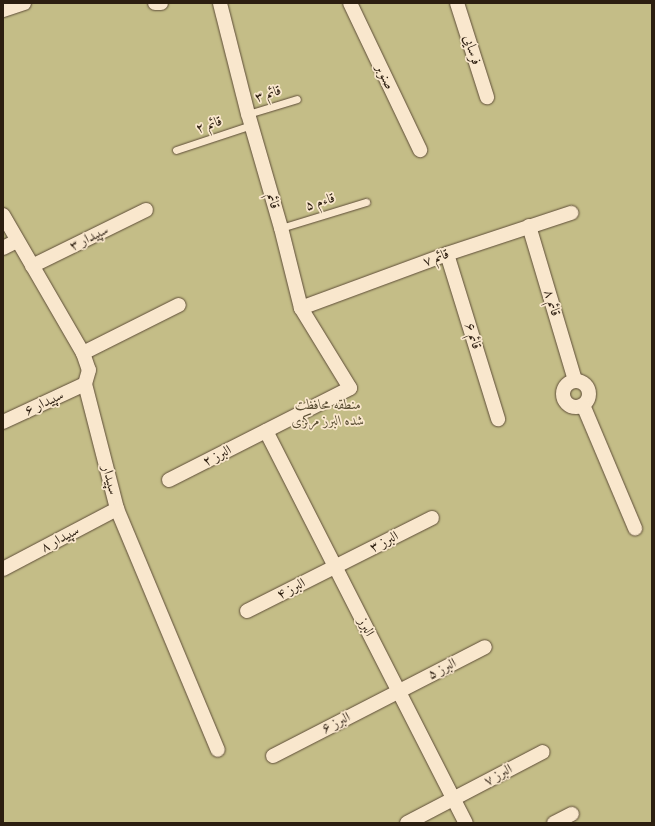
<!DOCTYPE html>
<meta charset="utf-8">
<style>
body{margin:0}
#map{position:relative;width:655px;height:826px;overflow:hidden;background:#f6dab2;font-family:"IM FELL French Canon",Amiri,serif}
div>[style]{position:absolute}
.green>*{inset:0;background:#c4bd87;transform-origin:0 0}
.roads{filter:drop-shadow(0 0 1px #5e4d38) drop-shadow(0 0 1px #5e4d38)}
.service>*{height:7px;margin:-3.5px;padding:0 3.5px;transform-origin:3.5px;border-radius:3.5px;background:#f9e7cd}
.minor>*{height:14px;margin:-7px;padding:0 7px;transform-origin:7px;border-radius:7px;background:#f9e7cd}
.minor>.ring{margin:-7px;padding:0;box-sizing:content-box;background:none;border:14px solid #f9e7cd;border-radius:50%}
span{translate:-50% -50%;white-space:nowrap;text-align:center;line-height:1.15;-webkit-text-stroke:3.5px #f9e7cd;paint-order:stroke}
.street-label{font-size:14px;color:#2c1e10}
.park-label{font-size:14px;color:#5a4e34;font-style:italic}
.frame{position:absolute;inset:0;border:4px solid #2c1e10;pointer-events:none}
</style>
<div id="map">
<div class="green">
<div style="left:3px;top:3px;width:649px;height:820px"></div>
</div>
<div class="roads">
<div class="service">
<div style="left:248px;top:114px;width:51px;rotate:-17deg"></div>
<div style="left:176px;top:150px;width:79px;rotate:-18.4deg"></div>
<div style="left:281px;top:228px;width:89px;rotate:-17deg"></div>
</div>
<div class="minor">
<div style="left:155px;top:3px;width:6px"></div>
<div style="left:350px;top:3px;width:163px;rotate:64.5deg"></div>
<div style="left:457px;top:3px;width:99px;rotate:72.3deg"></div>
<div style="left:3px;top:10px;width:22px;rotate:-18deg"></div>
<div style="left:3px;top:215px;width:160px;rotate:59.9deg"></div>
<div style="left:83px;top:353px;width:18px;rotate:71deg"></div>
<div style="left:89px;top:370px;width:15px;rotate:106deg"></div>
<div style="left:85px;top:384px;width:129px;rotate:75.6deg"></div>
<div style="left:117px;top:509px;width:261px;rotate:67.3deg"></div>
<div style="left:529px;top:226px;width:161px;rotate:73.4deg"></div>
<div style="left:3px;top:248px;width:16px;rotate:-27deg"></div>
<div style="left:447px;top:254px;width:173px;rotate:72.8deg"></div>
<div style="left:32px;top:266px;width:127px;rotate:-26.2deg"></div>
<div style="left:301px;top:308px;width:156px;rotate:-20.3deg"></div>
<div style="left:447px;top:254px;width:131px;rotate:-18.3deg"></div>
<div style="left:83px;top:353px;width:107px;rotate:-26.6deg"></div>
<div class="ring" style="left:563px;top:381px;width:12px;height:12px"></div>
<div style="left:583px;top:405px;width:134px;rotate:67.1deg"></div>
<div style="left:3px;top:422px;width:90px;rotate:-24.9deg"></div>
<div style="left:266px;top:431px;width:440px;rotate:63deg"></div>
<div style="left:169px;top:480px;width:203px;rotate:-26.9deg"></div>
<div style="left:350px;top:388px;width:94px;rotate:-121.5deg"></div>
<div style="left:301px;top:308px;width:82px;rotate:-104deg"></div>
<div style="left:281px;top:228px;width:119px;rotate:-106.1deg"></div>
<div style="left:248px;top:114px;width:114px;rotate:-104.2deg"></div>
<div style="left:3px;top:569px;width:129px;rotate:-27.8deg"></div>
<div style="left:247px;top:611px;width:207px;rotate:-26.7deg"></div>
<div style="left:273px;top:756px;width:238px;rotate:-27.2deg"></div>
<div style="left:407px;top:823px;width:153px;rotate:-27.6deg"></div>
<div style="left:554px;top:823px;width:20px;rotate:-27deg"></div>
</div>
</div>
<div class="street-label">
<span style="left:472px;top:50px;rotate:72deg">فرسایی</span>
<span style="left:385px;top:77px;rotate:64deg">صنوبر</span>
<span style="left:268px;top:94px;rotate:-18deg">قائم ۳</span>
<span style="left:209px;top:125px;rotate:-19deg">قائم ۲</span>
<span style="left:273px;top:201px;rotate:74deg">قائم</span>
<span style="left:320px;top:202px;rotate:-17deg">قاءم ۵</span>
<span style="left:89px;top:238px;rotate:-26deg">سپیدار ۳</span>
<span style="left:436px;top:258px;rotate:-20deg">قائم ۷</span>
<span style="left:552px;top:303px;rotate:73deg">قائم ۸</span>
<span style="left:473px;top:336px;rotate:73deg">قائم ۶</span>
<span style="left:44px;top:403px;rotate:-25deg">سپیدار ۶</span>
<span style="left:217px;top:456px;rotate:-27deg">البرز ۲</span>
<span style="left:110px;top:480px;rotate:76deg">سپیدار</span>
<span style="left:60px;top:539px;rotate:-28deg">سپیدار ۸</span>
<span style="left:384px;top:542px;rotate:-27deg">البرز ۳</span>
<span style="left:291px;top:589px;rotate:-27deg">البرز ۴</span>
<span style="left:366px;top:627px;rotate:63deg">البرز</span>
<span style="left:442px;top:669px;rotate:-27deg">البرز ۵</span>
<span style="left:336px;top:723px;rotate:-27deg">البرز ۶</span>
<span style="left:498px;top:775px;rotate:-28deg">البرز ۷</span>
</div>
<div class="park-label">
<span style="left:328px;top:413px">منطقه محافظت<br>شده البرز مرکزی</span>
</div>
<div class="frame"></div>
</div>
